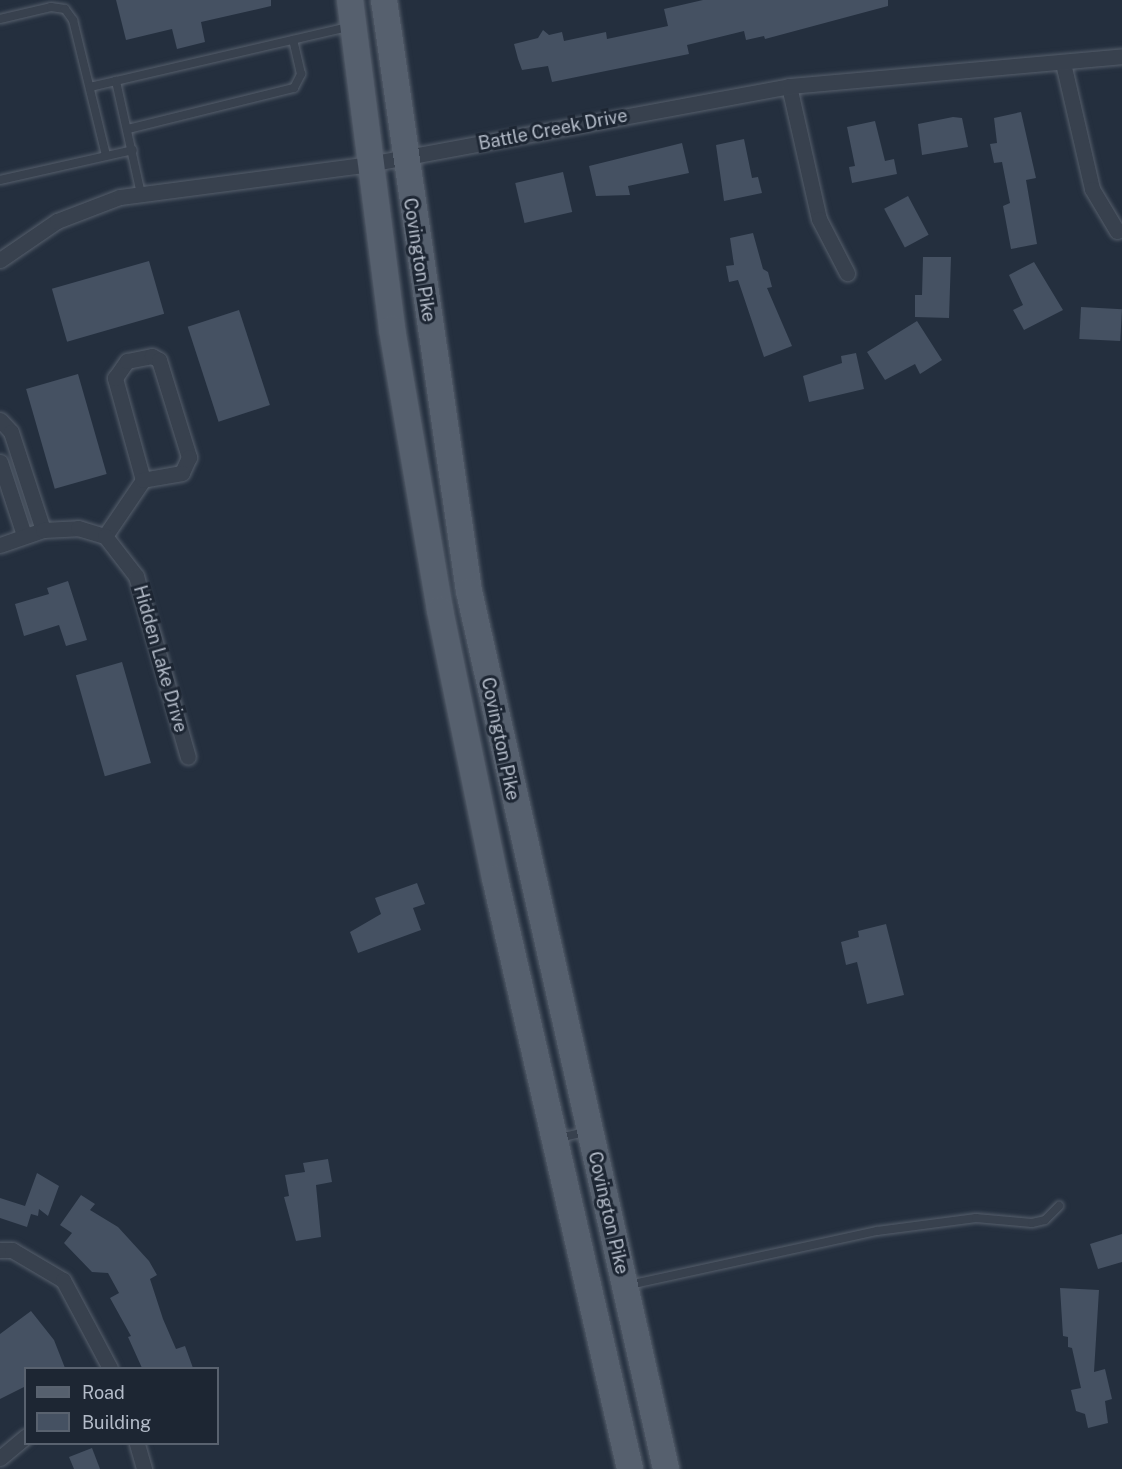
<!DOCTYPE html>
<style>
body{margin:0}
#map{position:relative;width:1122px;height:1469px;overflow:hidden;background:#242f3e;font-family:"Public Sans",sans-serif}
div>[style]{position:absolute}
.building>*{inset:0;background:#455162;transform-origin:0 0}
.roads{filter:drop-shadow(0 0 2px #565f6c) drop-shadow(0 0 2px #565f6c)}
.lane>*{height:8px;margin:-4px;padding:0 4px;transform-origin:4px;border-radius:4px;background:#38414e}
.street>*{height:15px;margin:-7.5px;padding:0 7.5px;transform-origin:7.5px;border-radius:7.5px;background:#38414e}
.primary>*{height:26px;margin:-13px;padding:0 13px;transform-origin:13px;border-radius:13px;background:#56606e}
span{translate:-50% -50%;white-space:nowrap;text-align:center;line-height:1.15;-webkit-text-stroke:6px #1d2633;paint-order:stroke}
.street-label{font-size:18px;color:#b4bcc9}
.legend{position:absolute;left:24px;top:1367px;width:195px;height:78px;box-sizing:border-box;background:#1d2633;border:2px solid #59626f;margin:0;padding:8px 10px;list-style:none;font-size:18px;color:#b4bcc9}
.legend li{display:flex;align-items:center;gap:12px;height:30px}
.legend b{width:30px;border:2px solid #59626f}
</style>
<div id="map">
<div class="building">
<div style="clip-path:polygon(116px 0,271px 0,271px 6px,201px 22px,205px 42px,177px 49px,172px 29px,126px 40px)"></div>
<div style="clip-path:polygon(703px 0,888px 0,888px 6px,765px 39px,764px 36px,746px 40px,744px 31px,687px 45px,689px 54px,552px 82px,548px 66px,522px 70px,518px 59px,514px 44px,538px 38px,543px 30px,549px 35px,562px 32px,564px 41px,606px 32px,607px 39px,668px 26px,664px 9px)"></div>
<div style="clip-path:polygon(1021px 112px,1036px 178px,1026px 180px,1037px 244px,1011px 249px,1003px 206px,1010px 203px,1002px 162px,994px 163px,990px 144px,997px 143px,994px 118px)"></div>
<div style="clip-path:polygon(953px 117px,962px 118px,968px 147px,922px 155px,918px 124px)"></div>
<div style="clip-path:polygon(875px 121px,885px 161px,894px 159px,897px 174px,852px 183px,849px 167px,855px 166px,847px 127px)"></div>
<div style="clip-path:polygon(744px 139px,752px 178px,758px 177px,762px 193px,724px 201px,716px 145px)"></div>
<div style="clip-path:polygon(682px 143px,689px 173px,628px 186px,630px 195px,596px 196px,589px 166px)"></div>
<div style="left:563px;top:172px;width:41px;height:49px;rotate:77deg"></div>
<div style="left:908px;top:196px;width:44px;height:27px;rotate:62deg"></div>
<div style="clip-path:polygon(753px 233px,763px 269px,768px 272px,772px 287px,767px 288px,792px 346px,764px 357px,738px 280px,729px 282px,726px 266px,734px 265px,730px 238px)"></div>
<div style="clip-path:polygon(923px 257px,951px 257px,949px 318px,915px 317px,915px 295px,922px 295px)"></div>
<div style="left:149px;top:261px;width:55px;height:101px;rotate:74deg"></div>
<div style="clip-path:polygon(1034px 262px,1063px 310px,1024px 330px,1013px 310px,1023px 305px,1009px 275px)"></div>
<div style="left:1081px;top:307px;width:41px;height:32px;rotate:3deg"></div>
<div style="left:239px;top:310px;width:100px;height:54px;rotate:72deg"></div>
<div style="clip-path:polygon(917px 321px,942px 360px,920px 374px,915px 364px,885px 380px,867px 352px)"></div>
<div style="clip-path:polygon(856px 353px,864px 389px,809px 402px,803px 376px,842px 363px,841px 356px)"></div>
<div style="left:78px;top:374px;width:104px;height:54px;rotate:74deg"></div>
<div style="clip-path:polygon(68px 581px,87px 640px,66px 646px,59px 625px,24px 636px,15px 604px,49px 594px,47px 588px)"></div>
<div style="left:122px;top:662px;width:105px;height:48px;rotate:74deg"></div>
<div style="clip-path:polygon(417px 883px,425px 904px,413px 908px,421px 930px,358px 953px,350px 932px,381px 914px,375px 898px)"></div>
<div style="clip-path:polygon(886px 924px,904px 995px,867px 1004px,857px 962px,846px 965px,841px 942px,859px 937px,858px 931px)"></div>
<div style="clip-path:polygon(328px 1159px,332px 1182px,316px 1185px,321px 1237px,296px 1241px,284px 1197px,289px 1196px,285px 1175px,305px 1172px,303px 1163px)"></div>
<div style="clip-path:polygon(37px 1173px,59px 1186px,48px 1216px,39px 1209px,38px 1216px,31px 1214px,27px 1227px,0 1218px,0 1198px,25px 1206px)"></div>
<div style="clip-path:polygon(81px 1195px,95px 1204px,90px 1210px,118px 1227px,149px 1261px,157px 1275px,150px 1279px,163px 1319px,176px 1349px,185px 1346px,193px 1368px,142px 1368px,128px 1337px,131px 1336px,110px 1298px,119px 1293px,108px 1273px,92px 1272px,64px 1243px,72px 1233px,60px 1225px)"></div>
<div style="clip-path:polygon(1122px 1234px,1122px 1262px,1098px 1269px,1090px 1244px)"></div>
<div style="clip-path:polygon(1060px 1288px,1099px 1290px,1094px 1372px,1105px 1369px,1112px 1399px,1105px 1401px,1108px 1423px,1088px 1428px,1085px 1414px,1076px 1411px,1071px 1390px,1081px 1388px,1072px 1348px,1068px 1347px,1068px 1337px,1063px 1336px)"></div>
<div style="clip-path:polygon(31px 1311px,54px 1340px,65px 1368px,26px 1368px,26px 1386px,0 1399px,0 1334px)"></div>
<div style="clip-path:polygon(92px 1448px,100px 1469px,74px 1469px,69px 1457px)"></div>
</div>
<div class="roads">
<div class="lane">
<div style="left:0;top:19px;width:52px;rotate:-13.2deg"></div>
<div style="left:51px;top:7px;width:14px;rotate:8deg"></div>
<div style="left:65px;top:9px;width:14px;rotate:54deg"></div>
<div style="left:73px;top:20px;width:139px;rotate:76.3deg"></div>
<div style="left:90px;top:87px;width:27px;rotate:-13deg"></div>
<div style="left:128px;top:129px;width:171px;rotate:-13.9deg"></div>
<div style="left:294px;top:88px;width:16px;rotate:-63deg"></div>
<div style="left:301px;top:74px;width:35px;rotate:-103deg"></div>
<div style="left:0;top:180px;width:136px;rotate:-12.7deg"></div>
<div style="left:141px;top:194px;width:116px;rotate:-102.5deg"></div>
<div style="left:116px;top:81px;width:238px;rotate:-13.1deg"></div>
<div style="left:559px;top:1138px;width:27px;rotate:-13deg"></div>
<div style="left:629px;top:1285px;width:254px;rotate:-12.3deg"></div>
<div style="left:877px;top:1231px;width:100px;rotate:-7.5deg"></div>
<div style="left:976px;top:1218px;width:56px;rotate:5.1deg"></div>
<div style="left:1032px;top:1223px;width:13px;rotate:-13deg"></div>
<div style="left:1045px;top:1220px;width:20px;rotate:-45deg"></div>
</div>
<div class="street">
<div style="left:1063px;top:63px;width:129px;rotate:77deg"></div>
<div style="left:1092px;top:189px;width:49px;rotate:59.2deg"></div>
<div style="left:789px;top:86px;width:136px;rotate:77.3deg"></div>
<div style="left:819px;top:219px;width:61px;rotate:62.6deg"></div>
<div style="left:0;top:260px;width:69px;rotate:-34.4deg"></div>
<div style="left:57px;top:221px;width:67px;rotate:-20.9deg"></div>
<div style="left:120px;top:197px;width:251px;rotate:-7.5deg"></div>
<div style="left:369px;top:164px;width:427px;rotate:-10.5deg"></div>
<div style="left:789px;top:86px;width:334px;rotate:-5.1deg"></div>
<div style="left:0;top:420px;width:16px;rotate:47deg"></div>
<div style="left:11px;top:432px;width:103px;rotate:71.9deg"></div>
<div style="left:0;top:462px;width:77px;rotate:71.8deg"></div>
<div style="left:105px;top:536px;width:68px;rotate:-55.8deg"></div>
<div style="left:143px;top:480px;width:106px;rotate:-105.4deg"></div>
<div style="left:115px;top:378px;width:21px;rotate:-55deg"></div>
<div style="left:127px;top:361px;width:25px;rotate:-11deg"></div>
<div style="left:152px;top:356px;width:8px;rotate:30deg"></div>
<div style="left:159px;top:360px;width:102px;rotate:72.8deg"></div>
<div style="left:189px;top:457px;width:17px;rotate:114deg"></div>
<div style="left:182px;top:473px;width:40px;rotate:170deg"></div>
<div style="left:0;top:545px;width:46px;rotate:-19.2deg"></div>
<div style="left:43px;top:530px;width:35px;rotate:-3deg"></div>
<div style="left:78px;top:528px;width:28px;rotate:17deg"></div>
<div style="left:105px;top:536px;width:51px;rotate:52.2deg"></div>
<div style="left:136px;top:576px;width:188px;rotate:74deg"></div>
<div style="left:0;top:1250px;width:12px"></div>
<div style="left:12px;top:1250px;width:59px;rotate:30.5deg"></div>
<div style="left:63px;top:1280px;width:100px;rotate:61.9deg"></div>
<div style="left:137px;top:1444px;width:26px;rotate:74deg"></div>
<div style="left:0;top:1458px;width:34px;rotate:-40deg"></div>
</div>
<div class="primary">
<div style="left:350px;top:0;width:332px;rotate:82.7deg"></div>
<div style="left:392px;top:329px;width:285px;rotate:80.3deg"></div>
<div style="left:440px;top:610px;width:274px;rotate:78.4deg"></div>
<div style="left:495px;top:878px;width:606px;rotate:77.13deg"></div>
<div style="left:384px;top:0;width:597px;rotate:81.82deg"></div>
<div style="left:469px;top:591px;width:900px;rotate:77.35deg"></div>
</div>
</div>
<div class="street-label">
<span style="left:553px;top:130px;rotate:-11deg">Battle Creek Drive</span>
<span style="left:419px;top:260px;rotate:81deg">Covington Pike</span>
<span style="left:160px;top:659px;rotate:74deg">Hidden Lake Drive</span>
<span style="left:500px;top:739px;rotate:78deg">Covington Pike</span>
<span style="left:608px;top:1213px;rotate:77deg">Covington Pike</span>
</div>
<ul class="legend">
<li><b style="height:8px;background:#56606e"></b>Road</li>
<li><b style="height:16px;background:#455162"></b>Building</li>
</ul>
</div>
